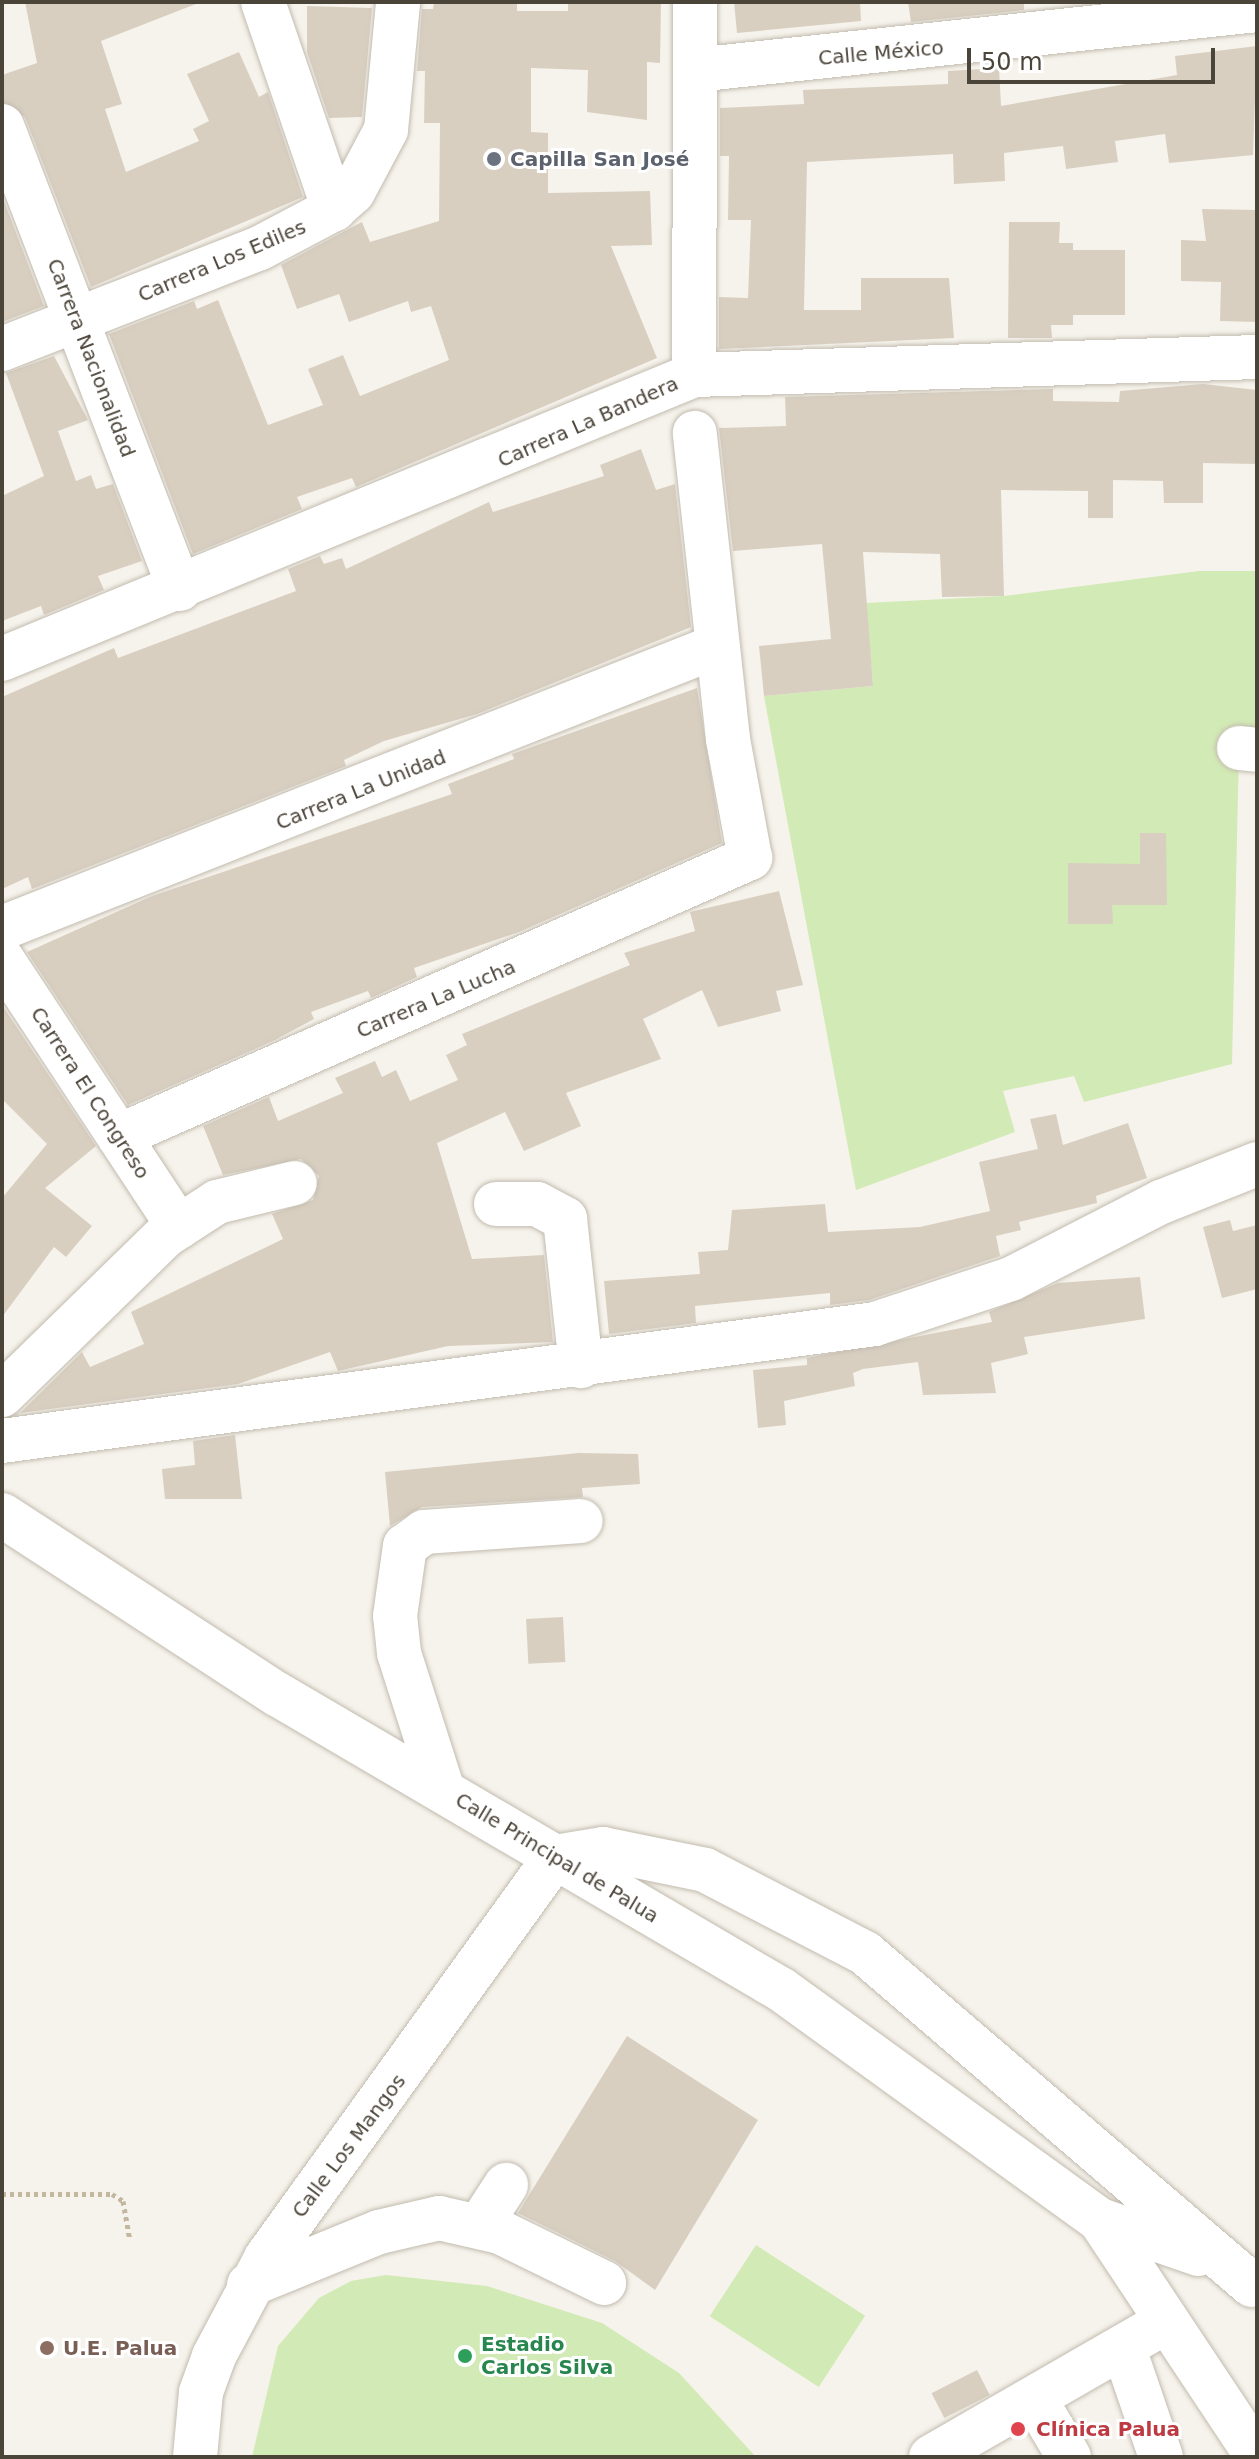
<!DOCTYPE html>
<meta charset="utf-8">
<style>
body{margin:0}
#map{position:relative;width:1259px;height:2459px;overflow:hidden;background:#f6f3ec;font-family:"DejaVu Sans",sans-serif}
div>[style]{position:absolute}
.green>*{inset:0;background:#d2eab5;transform-origin:0 0}
.building>*{inset:0;background:#d8cfc1;transform-origin:0 0}
.path>*{height:5px;margin-top:-2.5px;transform-origin:0;background:repeating-linear-gradient(90deg,#c4b79f 0 4px,transparent 0 8px)}
.roads{filter:drop-shadow(0 0 2px #c2bbae) drop-shadow(0 0 2px #c2bbae)}
.minor>*{height:44px;margin:-22px;padding:0 22px;transform-origin:22px;border-radius:22px;background:#fff}
.dots>*{width:22px;height:22px;translate:-50% -50%;box-sizing:border-box;border:4px solid #fff;border-radius:50%}
span{translate:-50% -50%;white-space:nowrap;text-align:center;line-height:1.15;-webkit-text-stroke:6px #fff;paint-order:stroke}
.street-label{font-size:20px;color:#4b4439}
.worship-label{font-size:20px;color:#5b616d;font-weight:700}
.left{translate:0 -50%;text-align:left}
.leisure-label{font-size:20px;color:#27864d;font-weight:700}
.education-label{font-size:20px;color:#785e54;font-weight:700}
.health-label{font-size:20px;color:#be3a42;font-weight:700}
.frame{position:absolute;inset:0;border:4px solid #4b4439;pointer-events:none}
.scale{position:absolute;left:967px;top:48px;width:248px;height:36px;box-sizing:border-box;border:4px solid #4b4439;border-top:0;padding-left:10px;font-size:24px;line-height:28px;white-space:nowrap;color:#4b4439;-webkit-text-stroke:6px #fff;paint-order:stroke}
</style>
<div id="map">
<div class="green">
<div style="clip-path:polygon(1199px 571px,1257px 571px,1257px 750px,1239px 748px,1232px 1064px,1084px 1102px,1074px 1076px,1003px 1091px,1015px 1132px,856px 1190px,764px 696px,873px 686px,866px 603px,1004px 596px)"></div>
<div style="left:756px;top:2245px;width:130px;height:85px;rotate:33deg"></div>
<div style="clip-path:polygon(386px 2275px,487px 2286px,602px 2323px,679px 2373px,756px 2457px,252px 2457px,278px 2346px,319px 2298px,351px 2281px)"></div>
</div>
<div class="building">
<div style="clip-path:polygon(25px 2px,201px 2px,101px 41px,122px 104px,105px 109px,126px 172px,199px 141px,193px 129px,209px 121px,187px 74px,239px 52px,259px 97px,268px 92px,303px 197px,91px 287px,25px 117px,2px 102px,2px 75px,37px 63px)"></div>
<div style="clip-path:polygon(434px 2px,517px 2px,517px 11px,568px 11px,568px 2px,661px 2px,660px 63px,647px 62px,647px 120px,587px 112px,588px 70px,531px 68px,531px 132px,548px 133px,548px 193px,650px 191px,652px 245px,611px 246px,657px 358px,356px 487px,352px 478px,297px 497px,302px 509px,193px 554px,109px 334px,194px 301px,197px 309px,218px 300px,268px 425px,323px 405px,308px 369px,343px 355px,360px 396px,449px 360px,431px 306px,411px 312px,408px 301px,349px 322px,339px 294px,297px 309px,281px 265px,362px 222px,370px 242px,439px 221px,440px 123px,424px 123px,425px 71px,417px 71px,422px 9px,433px 9px)"></div>
<div style="clip-path:polygon(734px 2px,860px 2px,861px 21px,737px 33px)"></div>
<div style="clip-path:polygon(908px 2px,1024px 2px,1024px 10px,911px 22px)"></div>
<div style="clip-path:polygon(307px 6px,372px 8px,362px 117px,329px 118px,307px 52px)"></div>
<div style="clip-path:polygon(1257px 46px,1253px 155px,1169px 163px,1165px 134px,1115px 141px,1118px 162px,1066px 169px,1063px 146px,1004px 153px,1005px 181px,954px 184px,953px 154px,807px 162px,804px 310px,861px 310px,861px 278px,949px 278px,954px 338px,719px 349px,719px 297px,748px 298px,751px 220px,728px 220px,729px 156px,720px 156px,720px 108px,804px 104px,803px 90px,948px 84px,948px 71px,999px 68px,1001px 106px,1177px 75px,1175px 56px)"></div>
<div style="clip-path:polygon(2px 196px,44px 306px,2px 322px)"></div>
<div style="clip-path:polygon(1202px 209px,1257px 210px,1257px 322px,1220px 321px,1221px 282px,1181px 281px,1181px 240px,1206px 241px)"></div>
<div style="clip-path:polygon(1009px 222px,1060px 222px,1059px 243px,1073px 243px,1073px 250px,1125px 250px,1125px 315px,1073px 315px,1073px 325px,1051px 325px,1052px 338px,1008px 338px)"></div>
<div style="clip-path:polygon(54px 356px,88px 420px,58px 431px,76px 481px,91px 475px,96px 489px,113px 484px,142px 561px,98px 576px,104px 590px,44px 615px,41px 606px,2px 621px,2px 496px,44px 476px,6px 373px)"></div>
<div style="clip-path:polygon(1203px 384px,1257px 390px,1257px 464px,1203px 463px,1203px 503px,1164px 503px,1163px 481px,1113px 480px,1113px 518px,1088px 518px,1088px 491px,1001px 490px,1004px 596px,942px 597px,940px 554px,863px 552px,873px 686px,764px 696px,759px 646px,831px 639px,822px 544px,733px 551px,719px 428px,786px 426px,785px 397px,1053px 389px,1053px 401px,1119px 402px,1120px 391px)"></div>
<div style="clip-path:polygon(641px 449px,656px 490px,675px 484px,691px 627px,477px 714px,384px 741px,344px 760px,346px 766px,32px 889px,28px 877px,2px 889px,2px 697px,114px 648px,118px 658px,296px 591px,288px 569px,320px 556px,324px 564px,342px 558px,346px 569px,489px 502px,493px 512px,604px 476px,600px 465px)"></div>
<div style="clip-path:polygon(697px 688px,722px 843px,519px 932px,414px 968px,417px 977px,371px 998px,368px 991px,311px 1012px,314px 1019px,275px 1040px,128px 1105px,27px 952px,152px 896px,452px 794px,448px 784px,514px 759px,512px 754px)"></div>
<div style="clip-path:polygon(1140px 833px,1166px 833px,1167px 905px,1112px 905px,1113px 924px,1068px 924px,1068px 863px,1140px 864px)"></div>
<div style="clip-path:polygon(779px 891px,803px 985px,776px 991px,781px 1011px,718px 1027px,702px 990px,643px 1019px,661px 1059px,566px 1093px,581px 1126px,524px 1151px,505px 1112px,437px 1143px,472px 1259px,544px 1255px,553px 1342px,448px 1346px,338px 1371px,330px 1352px,238px 1384px,20px 1413px,82px 1352px,90px 1367px,144px 1344px,131px 1312px,283px 1239px,272px 1214px,313px 1200px,319px 1176px,301px 1159px,223px 1175px,203px 1126px,269px 1097px,278px 1121px,343px 1093px,335px 1078px,375px 1061px,382px 1077px,396px 1070px,410px 1101px,458px 1080px,446px 1055px,467px 1045px,462px 1034px,630px 965px,624px 953px,695px 931px,690px 912px)"></div>
<div style="clip-path:polygon(2px 1005px,96px 1146px,45px 1188px,92px 1226px,66px 1257px,54px 1247px,2px 1317px,2px 1198px,47px 1144px,2px 1099px)"></div>
<div style="clip-path:polygon(1056px 1114px,1063px 1145px,1128px 1123px,1147px 1178px,1096px 1196px,1097px 1203px,1019px 1222px,1021px 1230px,996px 1236px,1000px 1256px,869px 1300px,830px 1305px,830px 1293px,695px 1306px,696px 1323px,609px 1334px,604px 1281px,700px 1274px,698px 1252px,728px 1250px,732px 1210px,825px 1204px,828px 1232px,920px 1227px,990px 1211px,979px 1162px,1038px 1149px,1030px 1119px)"></div>
<div style="clip-path:polygon(1230px 1220px,1233px 1231px,1257px 1225px,1257px 1289px,1222px 1298px,1203px 1227px)"></div>
<div style="clip-path:polygon(1140px 1277px,1145px 1319px,1024px 1337px,1028px 1354px,991px 1363px,996px 1393px,923px 1395px,918px 1362px,863px 1369px,853px 1373px,855px 1386px,784px 1401px,786px 1425px,758px 1428px,753px 1370px,807px 1365px,807px 1358px,992px 1322px,989px 1312px,1058px 1283px)"></div>
<div style="clip-path:polygon(235px 1435px,242px 1499px,165px 1499px,162px 1469px,195px 1465px,193px 1441px)"></div>
<div style="clip-path:polygon(579px 1453px,638px 1454px,640px 1484px,582px 1488px,583px 1497px,422px 1507px,390px 1526px,385px 1472px)"></div>
<div style="left:563px;top:1617px;width:45px;height:37px;rotate:87deg"></div>
<div style="clip-path:polygon(627px 2036px,758px 2120px,655px 2290px,615px 2261px,518px 2213px)"></div>
<div style="left:977px;top:2370px;width:28px;height:51px;rotate:63deg"></div>
</div>
<div class="path">
<div style="left:2px;top:2194px;width:110px"></div>
<div style="left:112px;top:2194px;width:13px;rotate:32deg"></div>
<div style="left:123px;top:2201px;width:39px;rotate:80deg"></div>
</div>
<div class="roads">
<div class="minor">
<div style="left:263px;top:2px;width:219px;rotate:71.1deg"></div>
<div style="left:695px;top:70px;width:565px;rotate:-6.09deg"></div>
<div style="left:2px;top:126px;width:496px;rotate:69deg"></div>
<div style="left:2px;top:349px;width:277px;rotate:-21.4deg"></div>
<div style="left:260px;top:248px;width:84px;rotate:-27.8deg"></div>
<div style="left:334px;top:209px;width:25px;rotate:-42deg"></div>
<div style="left:353px;top:192px;width:70px;rotate:-62deg"></div>
<div style="left:386px;top:130px;width:129px;rotate:-84.6deg"></div>
<div style="left:694px;top:375px;width:373px;rotate:-89.8deg"></div>
<div style="left:2px;top:659px;width:748px;rotate:-22.31deg"></div>
<div style="left:694px;top:375px;width:563px;rotate:-1.83deg"></div>
<div style="left:1239px;top:748px;width:18px;rotate:6deg"></div>
<div style="left:2px;top:928px;width:769px;rotate:-21.52deg"></div>
<div style="left:2px;top:959px;width:321px;rotate:56.6deg"></div>
<div style="left:119px;top:1136px;width:690px;rotate:-23.78deg"></div>
<div style="left:750px;top:858px;width:121px;rotate:-100.5deg"></div>
<div style="left:728px;top:739px;width:308px;rotate:-96.2deg"></div>
<div style="left:496px;top:1204px;width:41px"></div>
<div style="left:537px;top:1204px;width:32px;rotate:28deg"></div>
<div style="left:565px;top:1219px;width:148px;rotate:83.8deg"></div>
<div style="left:2px;top:1395px;width:229px;rotate:-44.3deg"></div>
<div style="left:166px;top:1235px;width:61px;rotate:-32.9deg"></div>
<div style="left:217px;top:1202px;width:80px;rotate:-13.7deg"></div>
<div style="left:2px;top:1441px;width:881px;rotate:-7.63deg"></div>
<div style="left:875px;top:1324px;width:143px;rotate:-18.3deg"></div>
<div style="left:1011px;top:1279px;width:169px;rotate:-27.2deg"></div>
<div style="left:1161px;top:1202px;width:103px;rotate:-21.6deg"></div>
<div style="left:2px;top:1515px;width:328px;rotate:33.1deg"></div>
<div style="left:277px;top:1694px;width:585px;rotate:30.38deg"></div>
<div style="left:782px;top:1990px;width:392px;rotate:35.9deg"></div>
<div style="left:1100px;top:2220px;width:104px;rotate:19.1deg"></div>
<div style="left:443px;top:1791px;width:145px;rotate:-107.7deg"></div>
<div style="left:399px;top:1653px;width:37px;rotate:-96deg"></div>
<div style="left:395px;top:1616px;width:71px;rotate:-81.9deg"></div>
<div style="left:405px;top:1546px;width:24px;rotate:-36deg"></div>
<div style="left:424px;top:1532px;width:157px;rotate:-4deg"></div>
<div style="left:1100px;top:2220px;width:283px;rotate:56.4deg"></div>
<div style="left:480px;top:2225px;width:48px;rotate:-57deg"></div>
<div style="left:249px;top:2285px;width:140px;rotate:-22.2deg"></div>
<div style="left:379px;top:2232px;width:62px;rotate:-13.1deg"></div>
<div style="left:439px;top:2218px;width:63px;rotate:12.9deg"></div>
<div style="left:500px;top:2232px;width:116px;rotate:26.1deg"></div>
<div style="left:1124px;top:2349px;width:114px;rotate:71.1deg"></div>
<div style="left:1036px;top:2401px;width:65px;rotate:59.5deg"></div>
<div style="left:195px;top:2457px;width:65px;rotate:-84.7deg"></div>
<div style="left:201px;top:2392px;width:38px;rotate:-70deg"></div>
<div style="left:214px;top:2356px;width:111px;rotate:-62deg"></div>
<div style="left:266px;top:2258px;width:494px;rotate:-54.2deg"></div>
<div style="left:555px;top:1857px;width:49px;rotate:-9.5deg"></div>
<div style="left:603px;top:1849px;width:104px;rotate:11.6deg"></div>
<div style="left:705px;top:1870px;width:180px;rotate:27.4deg"></div>
<div style="left:865px;top:1953px;width:510px;rotate:40.63deg"></div>
<div style="left:931px;top:2457px;width:269px;rotate:-29.9deg"></div>
</div>
</div>
<div class="dots">
<div style="left:494px;top:159px;background:#6b7280"></div>
<div style="left:47px;top:2348px;background:#8d6e63"></div>
<div style="left:465px;top:2356px;background:#2e9e5b"></div>
<div style="left:1018px;top:2429px;background:#e0444e"></div>
</div>
<div class="street-label">
<span style="left:881px;top:53px;rotate:-5deg">Calle México</span>
<span style="left:222px;top:261px;rotate:-23deg">Carrera Los Ediles</span>
<span style="left:91px;top:358px;rotate:69deg">Carrera Nacionalidad</span>
<span style="left:588px;top:422px;rotate:-24deg">Carrera La Bandera</span>
<span style="left:361px;top:790px;rotate:-22deg">Carrera La Unidad</span>
<span style="left:436px;top:999px;rotate:-23deg">Carrera La Lucha</span>
<span style="left:90px;top:1093px;rotate:57deg">Carrera El Congreso</span>
<span style="left:557px;top:1858px;rotate:31deg">Calle Principal de Palua</span>
<span style="left:349px;top:2146px;rotate:-53deg">Calle Los Mangos</span>
</div>
<div class="worship-label">
<span class="left" style="left:510px;top:159px">Capilla San José</span>
</div>
<div class="leisure-label">
<span class="left" style="left:481px;top:2356px">Estadio<br>Carlos Silva</span>
</div>
<div class="education-label">
<span class="left" style="left:63px;top:2348px">U.E. Palua</span>
</div>
<div class="health-label">
<span class="left" style="left:1036px;top:2429px">Clínica Palua</span>
</div>
<div class="frame"></div>
<div class="scale">50 m</div>
</div>
